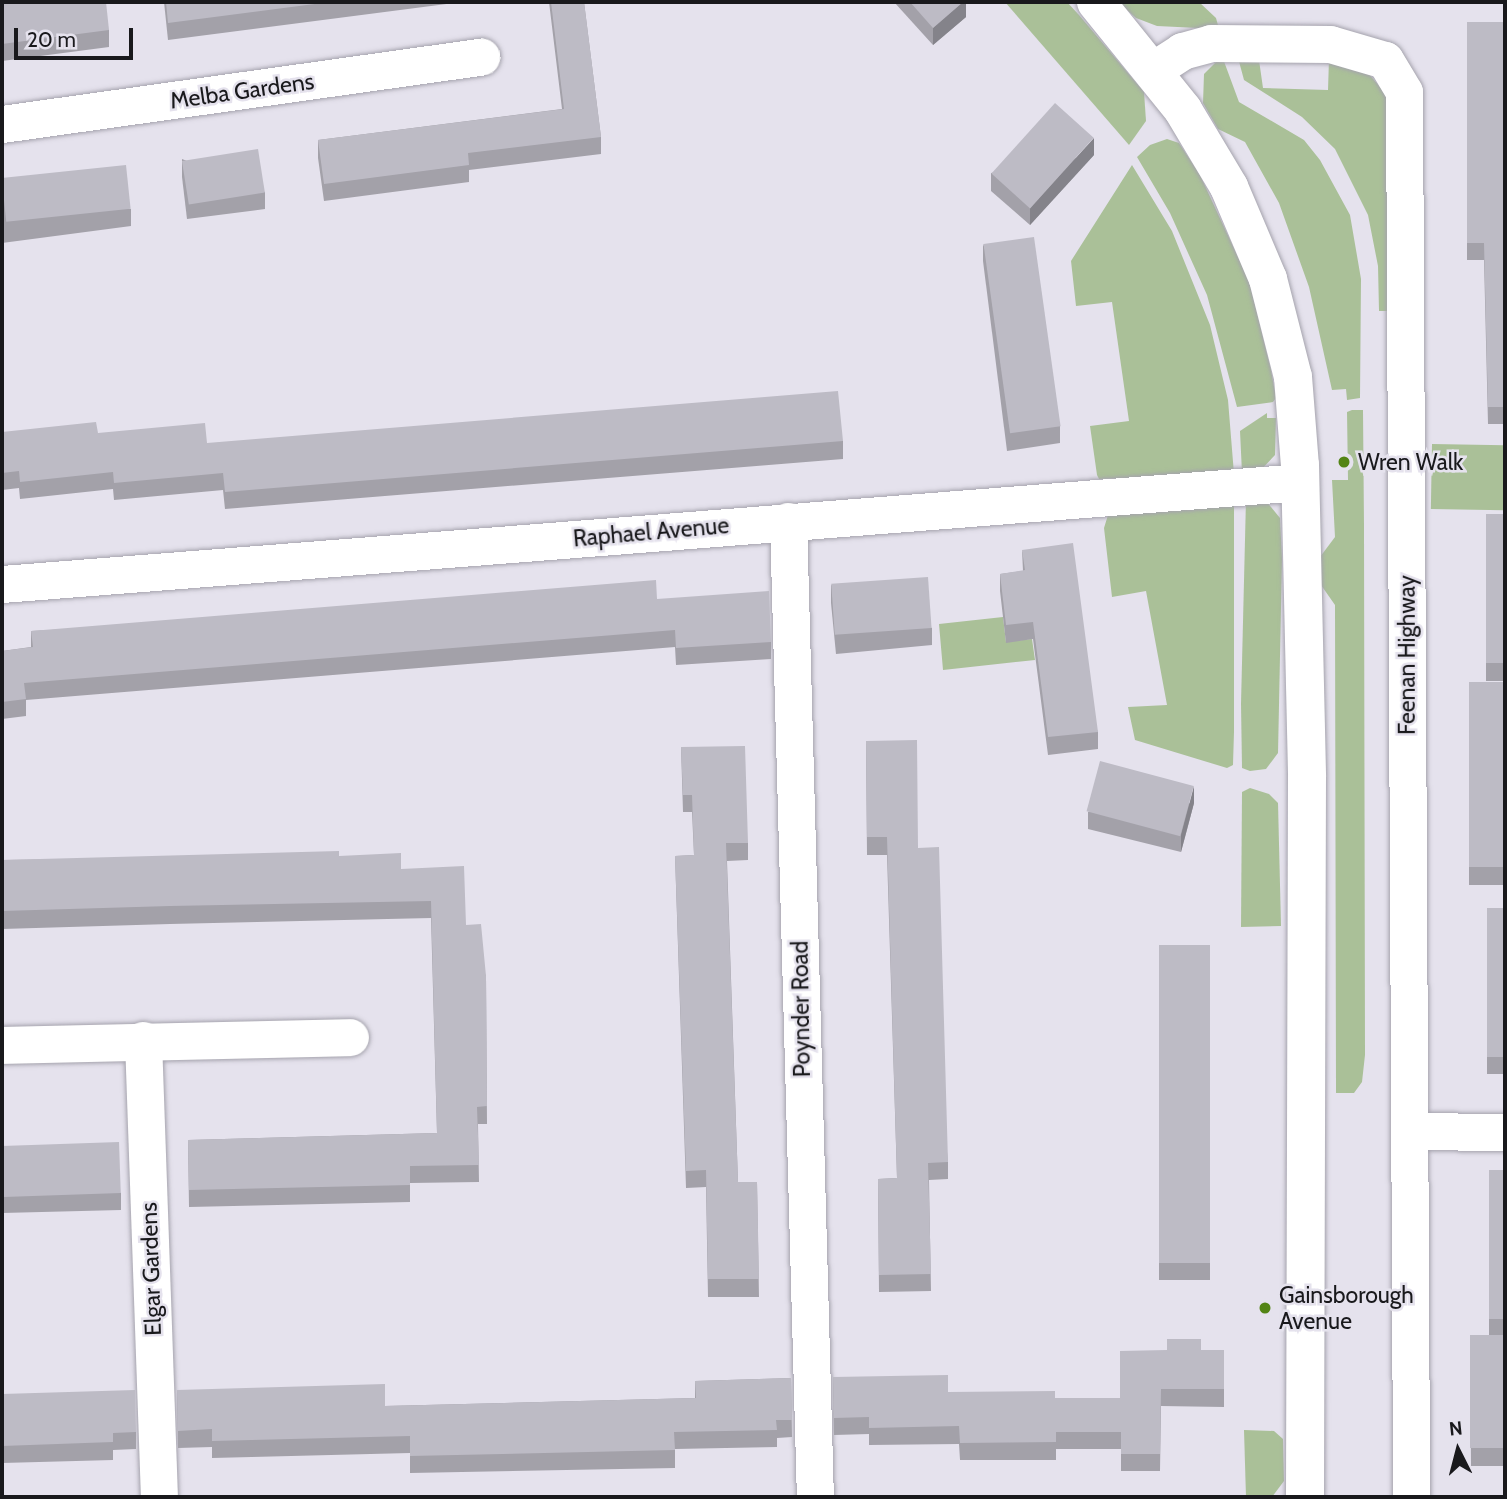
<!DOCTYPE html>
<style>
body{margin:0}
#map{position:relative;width:1507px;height:1499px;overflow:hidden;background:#e5e2ed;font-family:Cabin,sans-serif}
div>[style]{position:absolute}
.green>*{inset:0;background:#aac098;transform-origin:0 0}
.roads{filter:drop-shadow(0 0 2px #a5a3ad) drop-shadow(0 0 2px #a5a3ad)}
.minor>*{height:37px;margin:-18.5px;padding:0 18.5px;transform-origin:18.5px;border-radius:18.5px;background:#fff}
.tertiary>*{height:38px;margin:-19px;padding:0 19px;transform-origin:19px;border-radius:19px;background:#fff}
.wall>*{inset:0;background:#a3a1a9;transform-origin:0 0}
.shaded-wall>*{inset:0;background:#84838a}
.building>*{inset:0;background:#bdbbc5;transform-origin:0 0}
.dots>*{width:19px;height:19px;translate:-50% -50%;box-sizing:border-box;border:4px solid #e5e2ed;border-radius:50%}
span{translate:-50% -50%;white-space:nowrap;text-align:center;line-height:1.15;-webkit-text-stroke:5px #e5e2ed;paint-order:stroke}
.street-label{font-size:23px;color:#19191c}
.poi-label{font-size:23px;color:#19191c}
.left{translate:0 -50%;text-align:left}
.frame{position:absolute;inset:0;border:4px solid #19191c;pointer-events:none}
.north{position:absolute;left:1423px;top:1415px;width:70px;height:70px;-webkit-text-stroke:5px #e5e2ed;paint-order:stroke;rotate:354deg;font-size:19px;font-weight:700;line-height:28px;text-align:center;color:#19191c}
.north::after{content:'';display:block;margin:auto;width:24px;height:32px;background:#19191c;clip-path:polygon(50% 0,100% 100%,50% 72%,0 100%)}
.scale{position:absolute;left:14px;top:28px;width:119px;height:32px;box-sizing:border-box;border:4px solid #19191c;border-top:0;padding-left:9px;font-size:21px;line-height:24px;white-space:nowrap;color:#19191c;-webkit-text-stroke:5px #e5e2ed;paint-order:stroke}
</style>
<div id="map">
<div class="green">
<div style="clip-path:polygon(1005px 2px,1067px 2px,1079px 15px,1144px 92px,1146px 121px,1129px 145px)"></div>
<div style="clip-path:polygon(1118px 2px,1199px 2px,1216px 18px,1219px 29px,1157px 26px,1136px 18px)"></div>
<div style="clip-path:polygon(1258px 53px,1263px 88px,1328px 90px,1329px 59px,1368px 73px,1386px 94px,1393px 311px,1379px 311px,1378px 266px,1368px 215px,1335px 149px,1302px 117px,1244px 80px,1237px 54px)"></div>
<div style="clip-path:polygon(1222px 56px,1239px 102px,1304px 140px,1320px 160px,1350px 215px,1361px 279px,1360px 398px,1347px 400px,1346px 389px,1332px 390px,1309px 287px,1279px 203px,1245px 142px,1218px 129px,1203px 103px,1204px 74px)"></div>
<div style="clip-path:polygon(1167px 139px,1179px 143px,1200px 175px,1249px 281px,1271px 370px,1276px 398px,1273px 402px,1237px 407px,1207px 295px,1170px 213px,1137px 157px,1150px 145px)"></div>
<div style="clip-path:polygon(1132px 165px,1172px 231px,1210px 325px,1228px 400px,1234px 474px,1099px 479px,1097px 475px,1090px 426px,1129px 421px,1112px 302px,1076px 306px,1071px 261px)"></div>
<div style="clip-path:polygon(1352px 410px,1363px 410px,1364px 525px,1365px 1055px,1362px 1082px,1354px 1093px,1336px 1093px,1335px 605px,1321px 585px,1320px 557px,1335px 537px,1332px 480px,1348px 480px,1347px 412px)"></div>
<div style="clip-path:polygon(1267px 413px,1267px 418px,1276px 418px,1275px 455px,1260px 471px,1242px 473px,1240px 431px)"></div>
<div style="left:1432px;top:444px;width:73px;height:65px;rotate:1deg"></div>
<div style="clip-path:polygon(1246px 499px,1266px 501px,1280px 518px,1282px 559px,1278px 753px,1266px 769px,1250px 771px,1242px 768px,1241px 704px)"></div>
<div style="clip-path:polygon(1234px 501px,1234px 732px,1233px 765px,1227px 768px,1135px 740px,1128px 707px,1167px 705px,1146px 591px,1112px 597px,1104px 528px,1108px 515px)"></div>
<div style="clip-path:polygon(1003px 617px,1006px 642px,1032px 639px,1035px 660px,943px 670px,939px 624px)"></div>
<div style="clip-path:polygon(1250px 788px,1269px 794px,1278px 803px,1281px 926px,1241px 927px,1242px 792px)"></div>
<div style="clip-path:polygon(1244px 1430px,1274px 1431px,1283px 1439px,1284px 1481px,1272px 1497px,1246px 1497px)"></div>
</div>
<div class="roads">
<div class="minor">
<div style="left:1153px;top:70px;width:35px;rotate:-33deg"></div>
<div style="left:1182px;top:51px;width:30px;rotate:-15deg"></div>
<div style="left:1211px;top:43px;width:119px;rotate:0.5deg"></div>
<div style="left:1330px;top:44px;width:57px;rotate:16.2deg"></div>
<div style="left:1385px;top:60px;width:37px;rotate:59deg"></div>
<div style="left:1404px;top:92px;width:1405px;rotate:89.71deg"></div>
<div style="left:2px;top:124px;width:484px;rotate:-8deg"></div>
<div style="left:788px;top:521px;width:976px;rotate:88.42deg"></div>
<div style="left:2px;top:584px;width:1302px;rotate:-4.49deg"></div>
<div style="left:143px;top:1040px;width:457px;rotate:88deg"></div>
<div style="left:2px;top:1045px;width:348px;rotate:-1.3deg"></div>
<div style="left:1409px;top:1131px;width:96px;rotate:0.6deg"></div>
</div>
<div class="tertiary">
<div style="left:1096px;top:2px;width:139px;rotate:51.1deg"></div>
<div style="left:1183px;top:110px;width:90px;rotate:59.1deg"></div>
<div style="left:1229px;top:187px;width:100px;rotate:67deg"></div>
<div style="left:1268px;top:279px;width:101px;rotate:75.7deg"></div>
<div style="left:1293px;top:377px;width:88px;rotate:85.5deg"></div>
<div style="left:1300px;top:465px;width:312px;rotate:88.7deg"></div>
<div style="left:1307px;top:777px;width:720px;rotate:90.16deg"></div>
</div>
</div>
<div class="wall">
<div style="clip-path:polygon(2px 2px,109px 30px,109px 47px,2px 61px)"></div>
<div style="clip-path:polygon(164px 2px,462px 2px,168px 40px)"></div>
<div style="clip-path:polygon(549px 2px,584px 2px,601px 137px,601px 154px,469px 170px,469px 182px,324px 201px,318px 158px,318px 140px,562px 109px)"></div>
<div style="clip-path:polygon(894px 2px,966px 2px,966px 17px,933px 45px)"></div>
<div style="clip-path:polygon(1467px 22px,1505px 22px,1505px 424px,1488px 424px,1484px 260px,1467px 260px)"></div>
<div style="clip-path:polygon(1094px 155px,1030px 225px,991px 191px,991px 173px)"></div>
<div style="clip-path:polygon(182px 159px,265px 192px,265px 209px,187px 219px,182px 177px)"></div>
<div style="clip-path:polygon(2px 182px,131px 209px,131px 226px,2px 243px)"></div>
<div style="clip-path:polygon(983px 244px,1060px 426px,1060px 443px,1007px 451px,983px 261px)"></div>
<div style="clip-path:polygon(2px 432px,98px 433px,207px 443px,843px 441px,843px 459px,225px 509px,223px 490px,114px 500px,113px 489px,20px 499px,19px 488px,2px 490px)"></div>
<div style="left:1505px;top:514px;width:167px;height:19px;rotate:90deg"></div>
<div style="clip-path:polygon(1022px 550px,1098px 732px,1098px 749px,1048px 755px,1033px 639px,1006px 643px,1000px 591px,1000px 574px,1023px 571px)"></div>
<div style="clip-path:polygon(831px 585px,932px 628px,932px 645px,836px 654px,831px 603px)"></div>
<div style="clip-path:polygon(657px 599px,771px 642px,771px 659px,676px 665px,675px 647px,26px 700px,26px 716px,2px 719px,2px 651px,31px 647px,31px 631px)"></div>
<div style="left:1469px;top:682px;width:36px;height:203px"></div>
<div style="clip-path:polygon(866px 741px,918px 848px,948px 1162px,948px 1179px,929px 1180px,931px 1291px,879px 1292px,878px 1179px,897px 1178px,887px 855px,867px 855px)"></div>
<div style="clip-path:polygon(681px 747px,748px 843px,748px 860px,727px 861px,738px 1182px,757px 1182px,759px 1297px,708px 1297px,706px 1187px,686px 1188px,675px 856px,694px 855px,692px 812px,683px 812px)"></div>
<div style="clip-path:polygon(1194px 803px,1181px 852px,1088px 829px,1088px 812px)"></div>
<div style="clip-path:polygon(339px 856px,401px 869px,466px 925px,486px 976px,487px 1124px,478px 1124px,479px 1182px,410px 1183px,410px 1202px,189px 1207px,188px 1140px,437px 1133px,431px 918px,170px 924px,2px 929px,2px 860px)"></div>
<div style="left:1487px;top:908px;width:18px;height:166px"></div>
<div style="left:1159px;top:945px;width:51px;height:335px"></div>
<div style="clip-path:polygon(2px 1145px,121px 1193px,121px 1210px,2px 1213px)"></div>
<div style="clip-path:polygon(1489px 1170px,1505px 1170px,1505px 1466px,1471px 1466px,1470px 1335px,1489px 1335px)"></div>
<div style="clip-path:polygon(1201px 1350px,1224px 1350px,1224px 1407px,1161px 1406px,1160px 1471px,1121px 1471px,1121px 1449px,1056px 1449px,1056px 1460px,960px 1460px,959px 1444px,869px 1445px,869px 1434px,834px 1435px,833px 1377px,948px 1392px,1055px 1398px,1120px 1398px)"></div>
<div style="clip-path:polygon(791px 1378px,792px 1437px,777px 1438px,777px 1447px,675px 1449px,675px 1468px,410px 1473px,410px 1453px,212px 1458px,212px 1447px,178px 1448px,177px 1390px,385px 1406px,695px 1398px,695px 1381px)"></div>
<div style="clip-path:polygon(2px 1394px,136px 1432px,136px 1449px,113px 1450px,113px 1460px,2px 1463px)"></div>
</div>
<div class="shaded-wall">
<div style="clip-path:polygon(963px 2px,966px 2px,966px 17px,933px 45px,933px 28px)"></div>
<div style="clip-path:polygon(1094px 138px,1094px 155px,1030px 225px,1030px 208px)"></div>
<div style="clip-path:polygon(1194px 786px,1194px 803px,1181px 852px,1181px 835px)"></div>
</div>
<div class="building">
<div style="clip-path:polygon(2px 2px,106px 2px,109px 30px,2px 44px)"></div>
<div style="clip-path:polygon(166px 2px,330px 2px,168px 23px)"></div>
<div style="clip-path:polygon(551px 2px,584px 2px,601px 137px,468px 153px,469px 165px,324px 184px,318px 140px,564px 109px)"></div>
<div style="clip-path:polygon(910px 2px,963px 2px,933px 28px)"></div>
<div style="clip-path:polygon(1467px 22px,1505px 22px,1505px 407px,1488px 407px,1484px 243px,1467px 243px)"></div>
<div style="left:1055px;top:103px;width:52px;height:95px;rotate:42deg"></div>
<div style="left:258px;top:149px;width:44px;height:77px;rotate:81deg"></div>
<div style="left:126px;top:165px;width:44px;height:125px;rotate:84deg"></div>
<div style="left:1034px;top:237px;width:191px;height:51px;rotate:82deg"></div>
<div style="clip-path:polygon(838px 391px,843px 441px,225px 492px,223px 473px,114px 483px,113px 472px,20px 482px,19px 471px,2px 473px,2px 432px,96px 422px,98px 433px,205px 423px,207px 443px)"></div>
<div style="left:1505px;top:514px;width:149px;height:19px;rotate:90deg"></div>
<div style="clip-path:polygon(1073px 543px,1098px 732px,1048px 737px,1033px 622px,1006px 625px,1000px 574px,1025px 570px,1022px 550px)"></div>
<div style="left:928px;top:577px;width:51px;height:97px;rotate:86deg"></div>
<div style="clip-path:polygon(656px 580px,657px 599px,769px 591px,771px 642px,676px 648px,675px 630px,24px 683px,26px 699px,2px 702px,2px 651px,33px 647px,31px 631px)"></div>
<div style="left:1469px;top:682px;width:36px;height:185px"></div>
<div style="clip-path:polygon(917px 740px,918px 848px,939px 847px,948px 1162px,928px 1163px,931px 1274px,879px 1275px,878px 1179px,897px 1178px,887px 837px,867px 837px,866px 741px)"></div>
<div style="clip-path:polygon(745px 746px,748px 843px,726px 843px,738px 1182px,757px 1182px,759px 1279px,708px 1279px,706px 1170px,686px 1171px,675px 856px,694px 855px,692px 795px,683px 795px,681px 747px)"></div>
<div style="left:1100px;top:761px;width:97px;height:52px;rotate:15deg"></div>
<div style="clip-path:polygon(339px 851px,339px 856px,401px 853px,401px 869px,464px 866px,466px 925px,481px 924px,486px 976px,487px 1106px,477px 1107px,479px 1165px,410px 1166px,410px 1185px,189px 1190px,188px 1140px,437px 1133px,431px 901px,170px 906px,2px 911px,2px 860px)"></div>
<div style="left:1487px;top:908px;width:18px;height:149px"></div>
<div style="left:1159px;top:945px;width:51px;height:318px"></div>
<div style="left:119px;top:1142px;width:51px;height:117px;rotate:88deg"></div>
<div style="left:1489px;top:1170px;width:16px;height:149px"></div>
<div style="left:1470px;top:1335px;width:35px;height:113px"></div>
<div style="clip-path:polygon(1167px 1339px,1201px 1339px,1201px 1350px,1224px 1350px,1224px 1389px,1161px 1389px,1160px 1454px,1121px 1454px,1121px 1432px,1056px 1432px,1056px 1442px,960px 1443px,959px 1426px,869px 1428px,869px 1417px,834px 1418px,833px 1377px,948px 1375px,948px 1392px,1055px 1391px,1055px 1398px,1120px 1398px,1120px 1351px,1167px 1350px)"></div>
<div style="clip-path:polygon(791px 1378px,792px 1420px,776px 1420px,777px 1430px,674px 1432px,675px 1450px,410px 1456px,410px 1436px,212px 1441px,212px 1429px,178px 1431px,177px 1390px,385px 1384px,385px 1406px,696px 1398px,695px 1381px)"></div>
<div style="clip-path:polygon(135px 1390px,136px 1432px,113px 1433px,113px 1442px,2px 1446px,2px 1394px)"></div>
</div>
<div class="dots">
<div style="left:1344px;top:462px;background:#538415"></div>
<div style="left:1265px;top:1308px;background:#538415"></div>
</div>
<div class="street-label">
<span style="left:242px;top:91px;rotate:-8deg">Melba Gardens</span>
<span style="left:651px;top:532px;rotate:-5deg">Raphael Avenue</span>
<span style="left:1407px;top:655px;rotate:-90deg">Feenan Highway</span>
<span style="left:801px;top:1009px;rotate:-91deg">Poynder Road</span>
<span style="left:151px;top:1269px;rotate:-92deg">Elgar Gardens</span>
</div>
<div class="poi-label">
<span class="left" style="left:1358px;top:462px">Wren Walk</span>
<span class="left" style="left:1279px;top:1308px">Gainsborough<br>Avenue</span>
</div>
<div class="frame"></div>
<div class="north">N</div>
<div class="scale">20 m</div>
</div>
